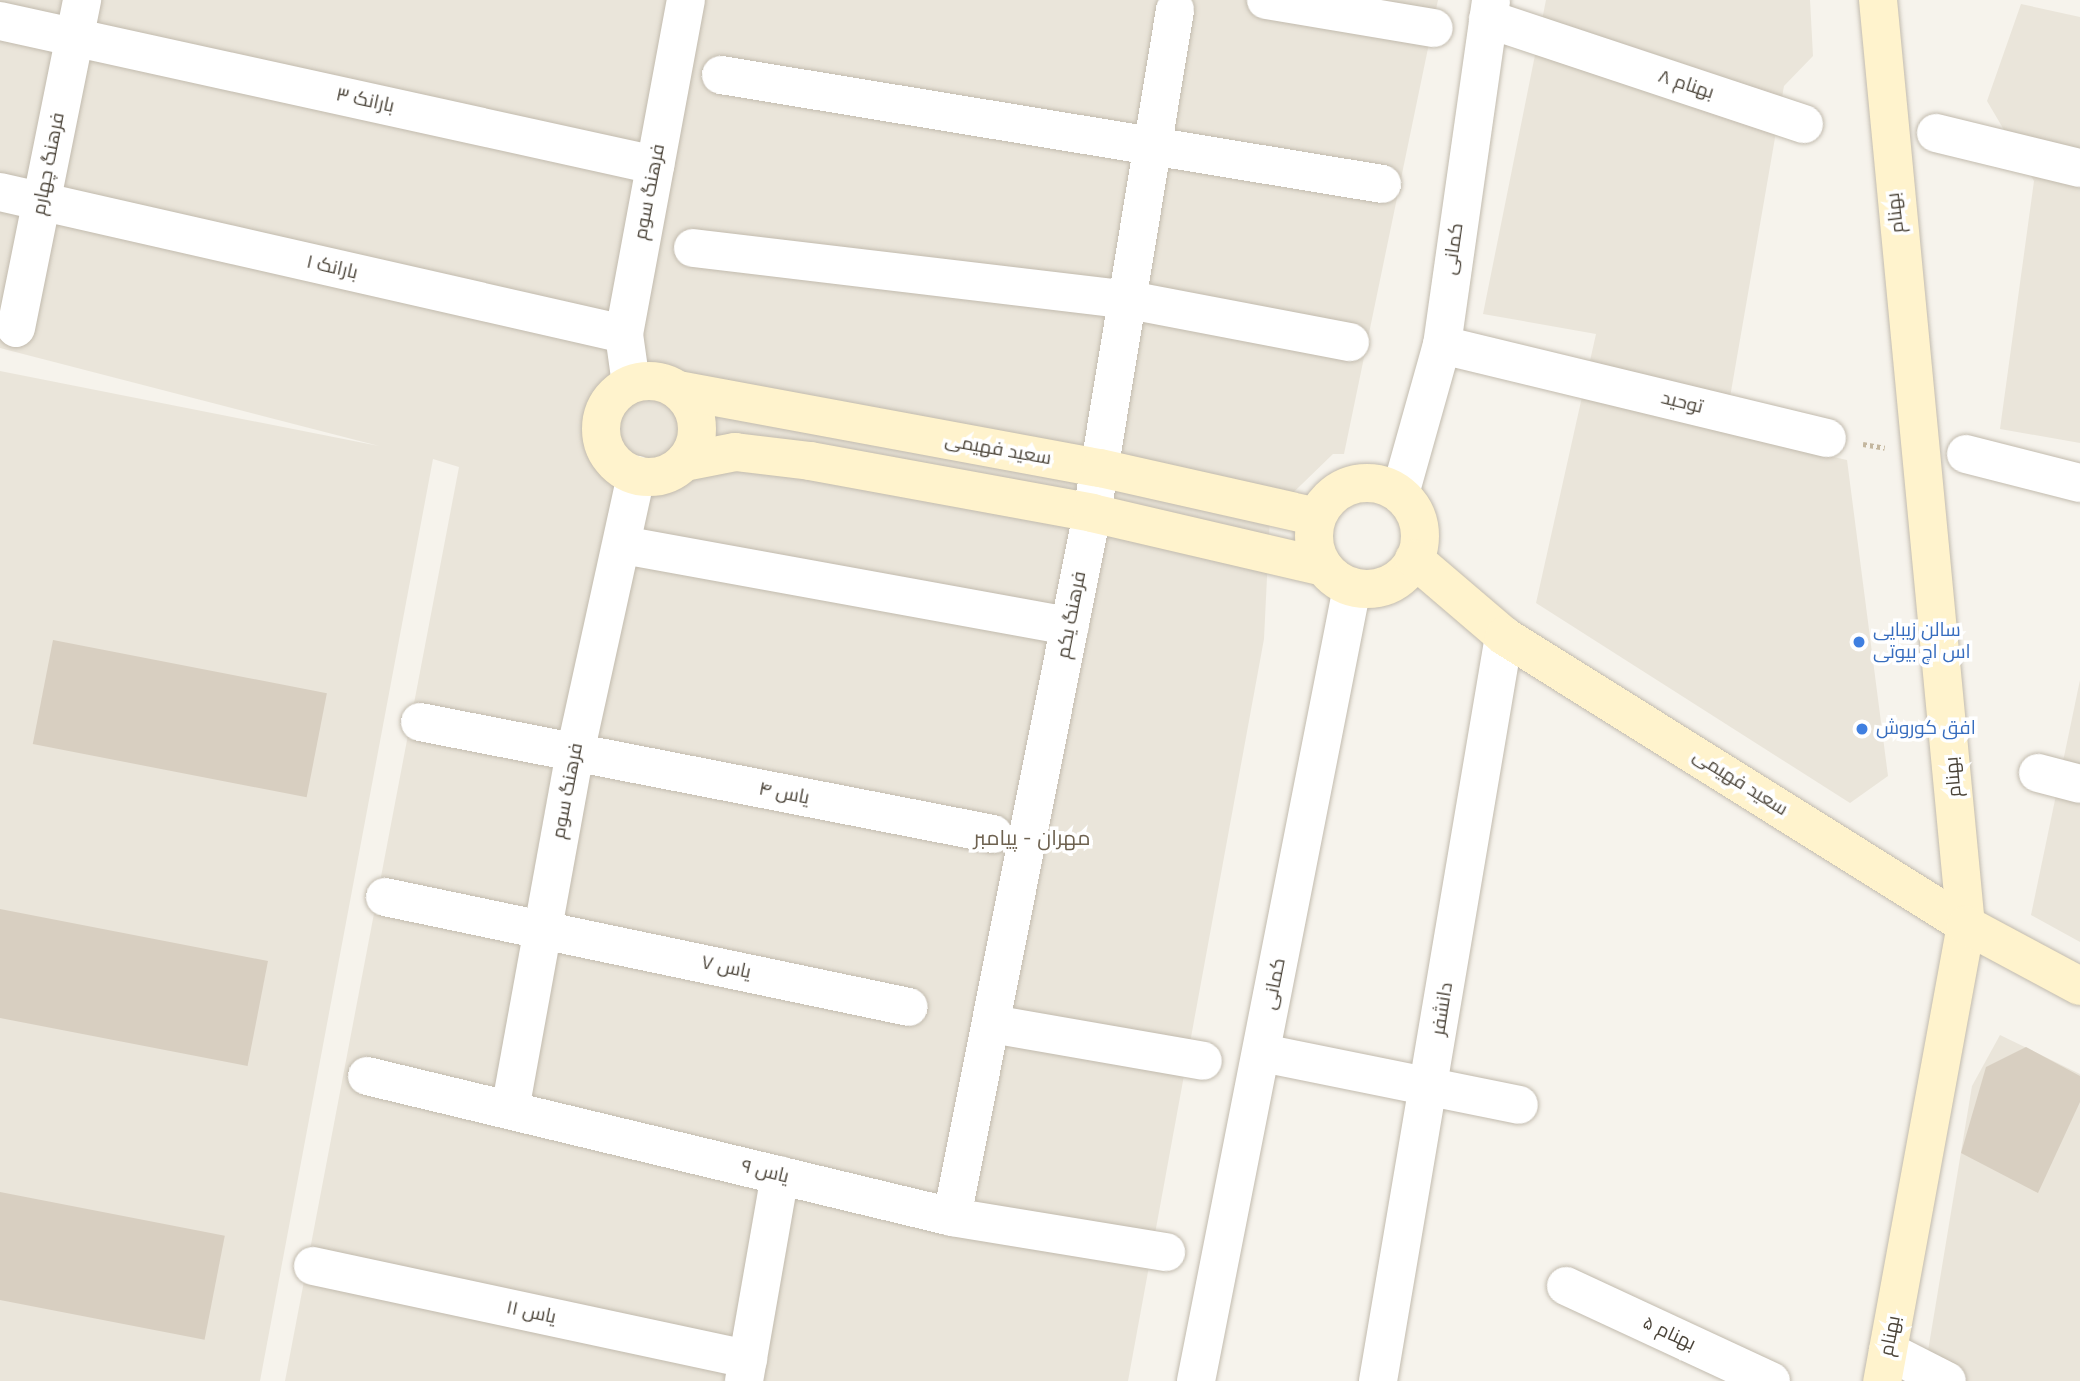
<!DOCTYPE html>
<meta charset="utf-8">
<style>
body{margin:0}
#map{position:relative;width:2080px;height:1381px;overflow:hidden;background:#f6f3ec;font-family:"Nunito Sans",Cairo,sans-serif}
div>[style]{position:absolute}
.residential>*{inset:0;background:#eae5da}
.building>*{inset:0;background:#d8cfc1;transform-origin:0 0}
.path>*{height:4.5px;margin-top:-2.25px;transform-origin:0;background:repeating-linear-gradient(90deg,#c4b79f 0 3.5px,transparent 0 7px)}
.roads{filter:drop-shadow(0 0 2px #c2bbae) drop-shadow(0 0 2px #c2bbae)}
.minor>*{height:38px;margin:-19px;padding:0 19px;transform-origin:19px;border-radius:19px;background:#fff}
.secondary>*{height:38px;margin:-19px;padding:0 19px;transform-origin:19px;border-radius:19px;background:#fff3cd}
.secondary>.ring{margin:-19px;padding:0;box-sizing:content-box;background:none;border:38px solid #fff3cd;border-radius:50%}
.dots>*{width:19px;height:19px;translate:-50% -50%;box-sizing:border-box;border:4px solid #fff;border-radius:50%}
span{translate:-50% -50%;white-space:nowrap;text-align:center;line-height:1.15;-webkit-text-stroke:7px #fff;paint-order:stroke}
.street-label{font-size:19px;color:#4b4439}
.shop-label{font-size:19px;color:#366cbe}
.left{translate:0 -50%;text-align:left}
.neighbourhood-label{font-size:21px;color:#6e6250}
</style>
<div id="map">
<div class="residential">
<div style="clip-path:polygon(0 0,1438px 0,1344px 454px,1333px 454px,1270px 515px,1264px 639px,1128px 1381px,285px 1381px,459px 467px,433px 459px,260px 1381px,0 1381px,0 371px,379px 446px,0 348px)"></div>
<div style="clip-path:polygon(1546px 0,1810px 0,1813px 56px,1784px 86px,1724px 432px,1847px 460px,1888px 776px,1850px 803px,1536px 603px,1596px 334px,1483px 314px)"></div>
<div style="clip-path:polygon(2021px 4px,2080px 17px,2080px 443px,2000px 429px,2034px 181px,1987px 101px)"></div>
<div style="clip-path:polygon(2080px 680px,2080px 942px,2031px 915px)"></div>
<div style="clip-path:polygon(2000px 1035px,2080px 1074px,2080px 1381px,1923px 1381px,1972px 1086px)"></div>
</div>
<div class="building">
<div style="left:53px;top:640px;width:279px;height:106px;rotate:11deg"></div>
<div style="left:0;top:909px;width:273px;height:107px;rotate:11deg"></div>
<div style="clip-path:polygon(2026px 1047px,2080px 1076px,2080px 1102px,2038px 1193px,1961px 1153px,1986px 1067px)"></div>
<div style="left:0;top:1192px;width:229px;height:106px;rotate:11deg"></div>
</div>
<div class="path">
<div style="left:1863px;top:444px;width:22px;rotate:10deg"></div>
</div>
<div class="roads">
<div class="minor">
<div style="left:1266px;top:0;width:170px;rotate:9.5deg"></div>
<div style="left:1488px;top:19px;width:333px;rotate:18.4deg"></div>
<div style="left:0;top:21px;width:671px;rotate:12.4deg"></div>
<div style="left:721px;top:75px;width:670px;rotate:9.36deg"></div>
<div style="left:1936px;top:133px;width:148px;rotate:13.7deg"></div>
<div style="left:0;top:192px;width:640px;rotate:12.82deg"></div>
<div style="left:693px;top:248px;width:439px;rotate:6.8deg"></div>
<div style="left:1129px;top:300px;width:225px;rotate:10.8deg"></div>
<div style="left:16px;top:328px;width:335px;rotate:-78.6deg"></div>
<div style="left:1442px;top:345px;width:396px;rotate:13.6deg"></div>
<div style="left:631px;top:384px;width:50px;rotate:-98deg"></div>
<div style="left:624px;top:334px;width:340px;rotate:-79.5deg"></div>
<div style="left:1966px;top:454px;width:118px;rotate:14.3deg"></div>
<div style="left:1400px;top:494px;width:155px;rotate:-74.3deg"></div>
<div style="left:1442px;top:345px;width:348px;rotate:-81.9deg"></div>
<div style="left:623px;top:545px;width:454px;rotate:10.3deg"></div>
<div style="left:420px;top:722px;width:584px;rotate:11.06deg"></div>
<div style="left:2038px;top:773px;width:43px;rotate:14.7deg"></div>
<div style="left:385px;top:897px;width:535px;rotate:11.86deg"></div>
<div style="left:992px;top:1024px;width:214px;rotate:9.9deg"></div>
<div style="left:1262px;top:1053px;width:262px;rotate:11.4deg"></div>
<div style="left:367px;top:1076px;width:602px;rotate:13.55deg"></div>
<div style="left:952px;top:1217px;width:217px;rotate:9.3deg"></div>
<div style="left:510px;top:1110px;width:363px;rotate:-79.7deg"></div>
<div style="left:575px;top:753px;width:285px;rotate:-77.6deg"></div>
<div style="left:952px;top:1217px;width:718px;rotate:-78.75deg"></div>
<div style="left:1092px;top:513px;width:510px;rotate:-80.63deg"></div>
<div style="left:313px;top:1266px;width:445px;rotate:12.1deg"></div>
<div style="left:1566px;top:1286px;width:226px;rotate:24.9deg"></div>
<div style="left:1888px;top:1351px;width:66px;rotate:27deg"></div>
<div style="left:744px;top:1381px;width:209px;rotate:-80.1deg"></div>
<div style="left:1196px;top:1381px;width:809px;rotate:-78.88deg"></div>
<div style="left:1378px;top:1381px;width:756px;rotate:-80.4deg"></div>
</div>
<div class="secondary">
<div style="left:1878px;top:0;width:929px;rotate:84.57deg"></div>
<div style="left:1966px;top:925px;width:464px;rotate:100.4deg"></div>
<div class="ring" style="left:601px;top:381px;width:58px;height:58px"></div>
<div style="left:678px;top:390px;width:429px;rotate:10.5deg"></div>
<div style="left:1100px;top:468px;width:222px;rotate:12.7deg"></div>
<div style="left:684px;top:462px;width:52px;rotate:-11.1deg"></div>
<div style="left:735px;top:452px;width:76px;rotate:6.8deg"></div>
<div style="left:810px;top:461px;width:287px;rotate:10.4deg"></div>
<div style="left:1092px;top:513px;width:238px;rotate:13.1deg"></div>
<div class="ring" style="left:1314px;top:483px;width:68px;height:68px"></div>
<div style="left:1414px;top:559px;width:118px;rotate:40.5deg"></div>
<div style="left:1504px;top:636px;width:545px;rotate:32.03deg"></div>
<div style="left:1966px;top:925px;width:129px;rotate:28.2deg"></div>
</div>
</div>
<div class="dots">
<div style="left:1859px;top:642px;background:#3f7fe0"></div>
<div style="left:1862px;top:729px;background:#3f7fe0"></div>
</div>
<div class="street-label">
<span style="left:1686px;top:85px;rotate:18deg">بهنام ۸</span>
<span style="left:365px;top:101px;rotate:12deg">بارانک ۳</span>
<span style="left:49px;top:164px;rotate:-79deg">فرهنگ چهارم</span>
<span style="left:650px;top:192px;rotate:-79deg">فرهنگ سوم</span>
<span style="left:1896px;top:213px;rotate:-97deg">بهنام</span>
<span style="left:1454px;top:249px;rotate:-82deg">کمانی</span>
<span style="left:332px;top:268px;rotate:13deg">بارانک ۱</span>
<span style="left:1682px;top:403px;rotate:14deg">توحید</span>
<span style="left:998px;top:450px;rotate:10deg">سعید فهیمی</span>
<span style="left:1072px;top:615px;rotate:-79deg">فرهنگ یکم</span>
<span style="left:1954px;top:777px;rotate:-95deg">بهنام</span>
<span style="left:1740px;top:783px;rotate:32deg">سعید فهیمی</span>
<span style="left:568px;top:791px;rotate:-79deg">فرهنگ سوم</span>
<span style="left:784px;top:794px;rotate:11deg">یاس ۴</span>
<span style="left:726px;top:968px;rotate:12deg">یاس ۷</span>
<span style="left:1275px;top:984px;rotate:-79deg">کمانی</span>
<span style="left:1443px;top:1009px;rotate:-81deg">دانشفر</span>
<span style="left:765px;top:1172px;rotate:14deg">یاس ۹</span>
<span style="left:531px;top:1313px;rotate:12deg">یاس ۱۱</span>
<span style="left:1669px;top:1334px;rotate:25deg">بهنام ۵</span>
<span style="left:1891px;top:1336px;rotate:-79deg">بهنام</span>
</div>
<div class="shop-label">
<span class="left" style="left:1873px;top:642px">سالن زیبایی<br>اس اچ بیوتی</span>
<span class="left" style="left:1876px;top:729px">افق کوروش</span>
</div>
<div class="neighbourhood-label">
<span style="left:1032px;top:838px">مهران - پیامبر</span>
</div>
</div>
